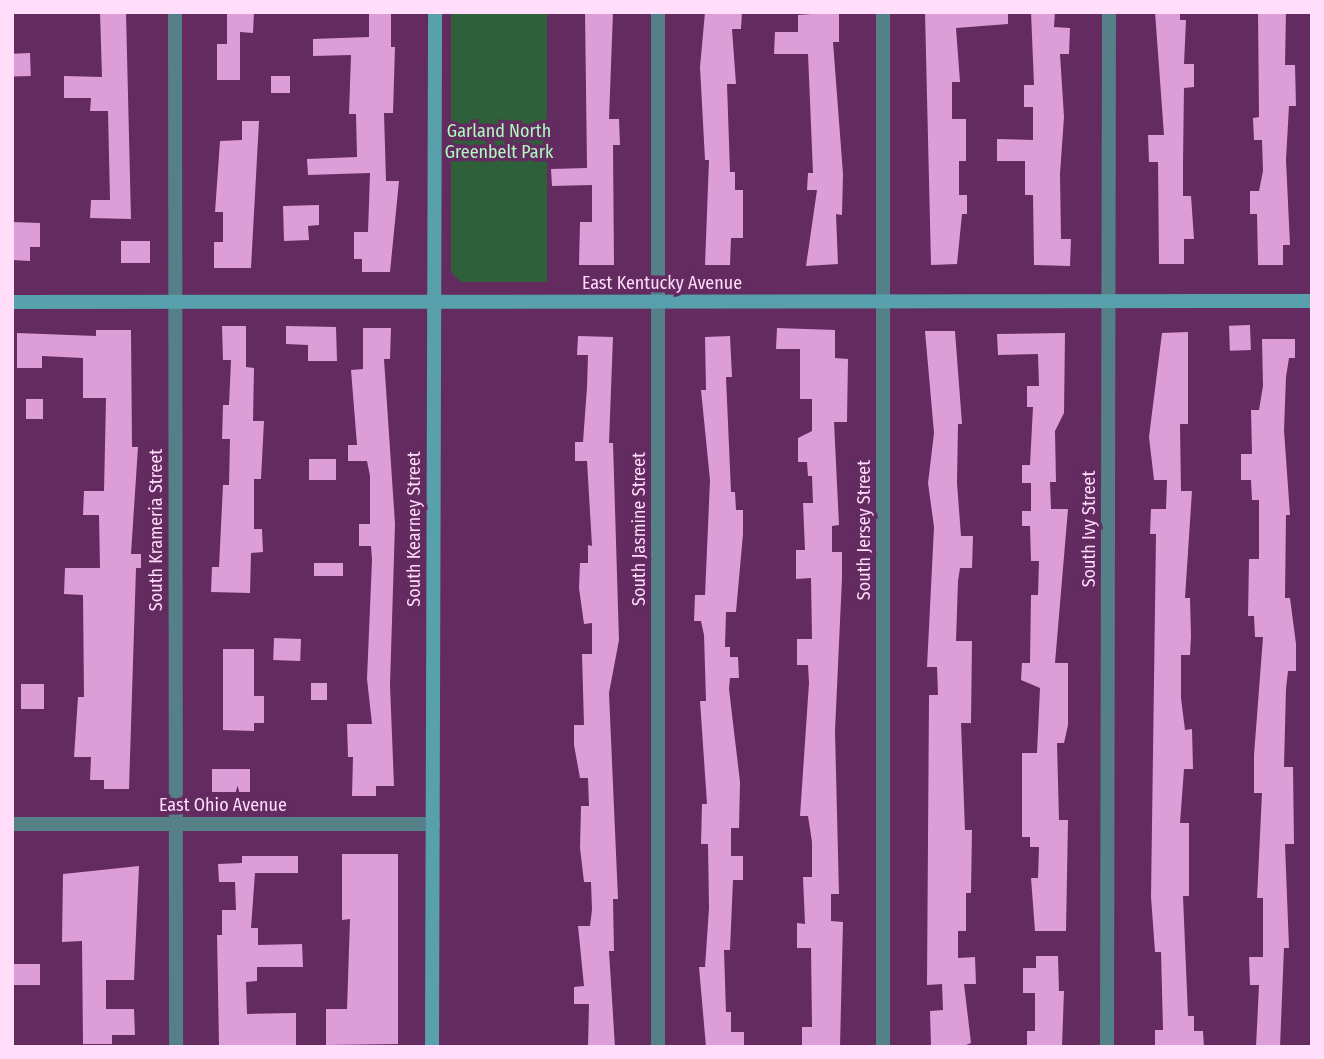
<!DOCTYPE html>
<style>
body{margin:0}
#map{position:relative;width:1324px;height:1059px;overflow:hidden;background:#632b60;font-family:"Fira Sans Condensed",sans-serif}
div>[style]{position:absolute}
.green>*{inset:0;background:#2e6039}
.building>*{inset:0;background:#dd9dd7;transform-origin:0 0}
.street>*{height:14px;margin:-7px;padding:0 7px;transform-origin:7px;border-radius:7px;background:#558087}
.secondary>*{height:14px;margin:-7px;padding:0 7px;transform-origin:7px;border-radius:7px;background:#58a0ab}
span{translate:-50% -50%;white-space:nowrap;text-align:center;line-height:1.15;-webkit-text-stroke:7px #632b60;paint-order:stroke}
.park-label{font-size:18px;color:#adfabc}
.street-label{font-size:18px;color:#ffddfb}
.frame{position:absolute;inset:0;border:14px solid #ffddfb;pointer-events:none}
</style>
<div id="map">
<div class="green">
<div style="clip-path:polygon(451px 12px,547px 12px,547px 282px,461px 282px,451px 272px)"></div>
</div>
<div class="building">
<div style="clip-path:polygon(100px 12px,126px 12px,131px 219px,90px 218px,91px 200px,110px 200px,108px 111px,90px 111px,91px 98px,64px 98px,64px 76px,102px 77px)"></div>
<div style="clip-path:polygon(227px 12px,254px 12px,253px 33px,240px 32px,240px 80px,217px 80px,217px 44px,227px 44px)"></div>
<div style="clip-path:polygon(369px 12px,391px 12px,391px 47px,395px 47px,393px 113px,384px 113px,386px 181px,399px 181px,390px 272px,362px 272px,362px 259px,354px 259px,354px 232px,368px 232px,370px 173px,308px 175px,307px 159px,357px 157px,356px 114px,349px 114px,351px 55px,313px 56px,313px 39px,369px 37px)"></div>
<div style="clip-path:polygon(585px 12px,613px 12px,609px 119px,619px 119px,620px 145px,613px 145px,614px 265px,579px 265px,580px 222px,592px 222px,592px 185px,552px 186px,551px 169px,587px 168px)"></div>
<div style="clip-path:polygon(705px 12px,742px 12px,741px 29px,732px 29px,736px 84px,727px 84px,730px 172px,735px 172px,735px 190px,743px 190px,743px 238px,731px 238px,730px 265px,705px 265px,709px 160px,705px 160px,700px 67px)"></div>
<div style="clip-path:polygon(839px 12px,839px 42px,833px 42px,843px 174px,842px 215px,836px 214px,838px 264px,806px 266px,817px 190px,807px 190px,808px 173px,813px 173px,808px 54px,774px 54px,775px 32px,798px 32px,798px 15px)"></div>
<div style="clip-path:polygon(925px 12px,1008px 12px,1008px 24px,956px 28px,960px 82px,952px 82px,952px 119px,966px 119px,966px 161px,959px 161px,959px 195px,967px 195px,967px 214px,962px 214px,957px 264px,931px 265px)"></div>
<div style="clip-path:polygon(1031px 12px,1055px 12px,1054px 27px,1070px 28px,1069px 54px,1060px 54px,1064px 117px,1060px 174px,1061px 239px,1071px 239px,1070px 266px,1034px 265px,1033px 195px,1025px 195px,1025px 161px,997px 161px,997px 139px,1033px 140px,1033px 107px,1024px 107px,1024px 85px,1034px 85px)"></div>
<div style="clip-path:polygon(1155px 12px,1180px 13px,1180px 20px,1186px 20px,1184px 64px,1194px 64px,1194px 87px,1184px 88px,1183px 162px,1183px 196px,1191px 196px,1194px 239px,1184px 239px,1184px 264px,1159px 264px,1158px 162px,1149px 162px,1148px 135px,1164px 135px)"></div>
<div style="clip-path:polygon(1258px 12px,1286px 12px,1285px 65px,1295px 65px,1296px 106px,1289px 106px,1286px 160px,1290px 245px,1283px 245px,1283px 265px,1258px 265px,1257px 214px,1250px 214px,1250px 191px,1259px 191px,1263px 171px,1262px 140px,1254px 140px,1253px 118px,1259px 117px)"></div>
<div style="left:30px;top:53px;width:23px;height:18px;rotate:88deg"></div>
<div style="left:290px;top:76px;width:17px;height:19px;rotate:90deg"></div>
<div style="clip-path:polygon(242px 121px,259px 121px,251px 268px,214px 268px,214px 242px,223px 242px,223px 212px,215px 212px,220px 141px,242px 140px)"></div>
<div style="clip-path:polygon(319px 205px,319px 225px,308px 226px,309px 240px,284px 241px,283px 206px)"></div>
<div style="clip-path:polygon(12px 222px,40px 223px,40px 247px,30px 247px,30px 261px,12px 260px)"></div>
<div style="left:150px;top:241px;width:22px;height:29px;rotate:90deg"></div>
<div style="left:1250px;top:325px;width:25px;height:21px;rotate:88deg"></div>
<div style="clip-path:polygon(222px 326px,246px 326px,246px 367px,254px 368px,253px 421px,264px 421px,261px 479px,254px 479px,254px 529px,262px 529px,263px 552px,251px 553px,250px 593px,211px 592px,212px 567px,219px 567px,223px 485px,229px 485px,230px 439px,222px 439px,223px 405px,229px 405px,231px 360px,223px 360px)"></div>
<div style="clip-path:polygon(286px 326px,336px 327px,337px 361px,308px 361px,308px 345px,286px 344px)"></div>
<div style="clip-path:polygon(363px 328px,391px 328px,390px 359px,384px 359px,395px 524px,390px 685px,394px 786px,376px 786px,376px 796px,352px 796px,353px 757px,348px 757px,347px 724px,372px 724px,367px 679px,372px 560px,371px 546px,359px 546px,359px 524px,370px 524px,370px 476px,367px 461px,348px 461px,348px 445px,357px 445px,351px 370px,363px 369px)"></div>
<div style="clip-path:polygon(777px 328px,835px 330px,835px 358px,848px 359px,847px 422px,834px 422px,839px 525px,832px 526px,832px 552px,842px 552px,842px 578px,835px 731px,839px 894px,831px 894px,831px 921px,843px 922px,840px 1047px,802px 1047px,802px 1027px,812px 1027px,811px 948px,797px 948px,797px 923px,805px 924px,803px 877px,812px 877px,812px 842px,808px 816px,800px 816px,809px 683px,808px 665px,797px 665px,797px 639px,812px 639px,811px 578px,796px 579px,796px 550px,805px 550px,803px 503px,813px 503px,812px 476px,808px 476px,807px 462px,798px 462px,798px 438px,812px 431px,812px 399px,800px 399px,800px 349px,776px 349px)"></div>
<div style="clip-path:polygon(96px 330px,131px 330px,132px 447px,138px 447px,131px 554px,141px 554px,141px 568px,136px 568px,129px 789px,104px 789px,104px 780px,90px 780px,91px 757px,74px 757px,78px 697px,84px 697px,83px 595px,64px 594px,65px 568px,100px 568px,99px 515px,83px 515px,84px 491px,104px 491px,106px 398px,83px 398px,83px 358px,42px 356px,42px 368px,17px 368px,17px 333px,96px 336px)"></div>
<div style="clip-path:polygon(925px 331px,955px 331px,962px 424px,958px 424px,957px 483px,961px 536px,973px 536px,972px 568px,960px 568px,958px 581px,956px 641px,972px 641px,971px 723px,961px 723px,965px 830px,972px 830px,971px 893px,966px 893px,966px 931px,958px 931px,958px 958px,975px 957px,976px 984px,964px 984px,971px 1043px,961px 1047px,931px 1047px,930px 1011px,943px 1010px,942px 984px,927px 985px,929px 695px,938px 695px,937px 667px,927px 667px,934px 527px,928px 483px,934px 433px)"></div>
<div style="clip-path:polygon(1188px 332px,1188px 424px,1180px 424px,1181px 491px,1192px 491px,1185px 598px,1190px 598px,1191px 636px,1190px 655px,1181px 655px,1181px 698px,1185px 730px,1192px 729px,1193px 769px,1184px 769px,1180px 823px,1189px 823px,1189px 896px,1183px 896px,1188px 1016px,1194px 1016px,1194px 1031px,1203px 1031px,1204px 1047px,1155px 1047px,1155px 1030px,1163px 1030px,1161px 952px,1155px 952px,1151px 897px,1156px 534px,1150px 534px,1151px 509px,1166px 509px,1167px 480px,1154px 480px,1149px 437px,1162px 333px)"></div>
<div style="clip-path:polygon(1065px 333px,1064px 413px,1055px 431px,1056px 482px,1050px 482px,1051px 509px,1068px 509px,1055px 663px,1068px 663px,1068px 725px,1064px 743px,1057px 743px,1059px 820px,1068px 820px,1066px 931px,1035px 931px,1031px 878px,1038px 878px,1039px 847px,1030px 847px,1030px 837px,1022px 837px,1022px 753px,1037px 753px,1040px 688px,1021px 680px,1022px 663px,1030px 663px,1031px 595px,1038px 595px,1039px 561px,1031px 561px,1030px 526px,1022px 526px,1022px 511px,1031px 511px,1031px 483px,1022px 483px,1022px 465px,1030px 465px,1033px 407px,1027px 407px,1027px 386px,1039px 386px,1038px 354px,998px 355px,997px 334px)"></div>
<div style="clip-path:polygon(578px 336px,613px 337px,609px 443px,613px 443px,619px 640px,609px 693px,618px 899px,613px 899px,614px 951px,609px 951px,615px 1047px,588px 1047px,589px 1004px,574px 1004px,574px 987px,584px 986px,578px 926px,590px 926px,592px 910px,591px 882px,584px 882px,580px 848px,581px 806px,589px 806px,588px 778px,580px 778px,574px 745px,574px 725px,584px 725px,582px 654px,592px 654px,592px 623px,584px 624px,579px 588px,580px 563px,588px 563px,588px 545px,592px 546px,587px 461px,575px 461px,575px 442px,583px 442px,587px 387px,588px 355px,577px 355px)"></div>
<div style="clip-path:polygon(730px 336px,732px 377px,726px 377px,731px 492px,735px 492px,736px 510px,743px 510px,743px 534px,736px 612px,726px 612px,725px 647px,730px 647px,730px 657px,738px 657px,739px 678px,730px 678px,729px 689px,740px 782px,739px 828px,731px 828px,731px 856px,743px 856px,743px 880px,733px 880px,730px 950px,724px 950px,726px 1012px,731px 1012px,731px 1032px,744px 1032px,744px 1047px,706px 1047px,699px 967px,705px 967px,709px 908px,708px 844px,701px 844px,702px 804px,707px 804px,700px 701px,706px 701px,704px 635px,701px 621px,694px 621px,695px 595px,705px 595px,710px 480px,701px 390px,706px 390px,705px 337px)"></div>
<div style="clip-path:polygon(1262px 339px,1295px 339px,1295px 358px,1289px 358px,1286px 377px,1284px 430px,1290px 515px,1286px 515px,1285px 598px,1290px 598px,1296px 644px,1296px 671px,1288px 671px,1286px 689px,1284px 767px,1293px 767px,1294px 844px,1285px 844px,1289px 948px,1284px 948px,1280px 1047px,1256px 1047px,1259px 985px,1250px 985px,1249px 957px,1263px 957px,1263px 898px,1257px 898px,1262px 793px,1254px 793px,1254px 755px,1263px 637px,1255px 637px,1254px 616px,1248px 616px,1249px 559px,1259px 559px,1259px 500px,1252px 500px,1251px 480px,1241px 480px,1241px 454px,1252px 454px,1251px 410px,1259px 410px,1263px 386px)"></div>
<div style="left:26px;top:399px;width:17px;height:20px"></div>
<div style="left:309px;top:459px;width:27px;height:21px"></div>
<div style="left:314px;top:563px;width:29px;height:13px"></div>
<div style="left:274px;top:638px;width:27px;height:22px;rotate:2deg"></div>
<div style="clip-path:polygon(223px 649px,254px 649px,254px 696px,264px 696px,264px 723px,254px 723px,254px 731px,223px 730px)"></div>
<div style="left:311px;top:683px;width:16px;height:17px"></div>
<div style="left:44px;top:684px;width:25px;height:23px;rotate:90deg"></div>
<div style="left:212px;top:769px;width:38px;height:23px"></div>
<div style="clip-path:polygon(342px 854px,398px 854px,398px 1044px,326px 1045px,326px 1009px,347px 1009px,350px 919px,342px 920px)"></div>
<div style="clip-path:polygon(242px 856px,298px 856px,298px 873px,255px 873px,251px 928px,258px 928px,258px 945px,302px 944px,303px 967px,257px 967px,257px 981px,246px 982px,247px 1014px,296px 1013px,296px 1045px,219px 1045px,217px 935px,222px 935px,222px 910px,236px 910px,235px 882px,219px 882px,218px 864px,242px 863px)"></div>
<div style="clip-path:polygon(139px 866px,134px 980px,106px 980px,106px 1009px,134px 1009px,135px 1035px,112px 1035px,112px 1044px,83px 1044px,82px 941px,62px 942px,63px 874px)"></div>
<div style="clip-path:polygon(1036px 956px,1058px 956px,1059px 991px,1064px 991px,1062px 1047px,1027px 1047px,1027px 1031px,1035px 1031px,1035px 993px,1023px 993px,1023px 968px,1036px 968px)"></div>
<div style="left:12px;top:964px;width:28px;height:21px"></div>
</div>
<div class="street">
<div style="left:175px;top:12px;width:1035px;rotate:89.94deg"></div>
<div style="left:883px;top:12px;width:1035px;rotate:90deg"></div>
<div style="left:12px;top:824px;width:421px"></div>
<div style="left:658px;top:1047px;width:1035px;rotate:-90deg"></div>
<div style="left:1107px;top:1047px;width:1035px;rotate:-89.89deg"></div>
</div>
<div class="secondary">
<div style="left:12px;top:302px;width:1300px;rotate:-0.04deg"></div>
<div style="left:432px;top:1047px;width:1035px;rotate:-89.83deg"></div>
</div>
<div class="park-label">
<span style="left:499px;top:142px">Garland North<br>Greenbelt Park</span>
</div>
<div class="street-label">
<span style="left:662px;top:283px">East Kentucky Avenue</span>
<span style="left:414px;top:529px;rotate:-90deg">South Kearney Street</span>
<span style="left:639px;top:529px;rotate:-90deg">South Jasmine Street</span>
<span style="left:1089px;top:529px;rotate:-90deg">South Ivy Street</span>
<span style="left:156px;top:530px;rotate:-90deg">South Krameria Street</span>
<span style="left:864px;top:530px;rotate:-90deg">South Jersey Street</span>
<span style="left:223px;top:805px">East Ohio Avenue</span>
</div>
<div class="frame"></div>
</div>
